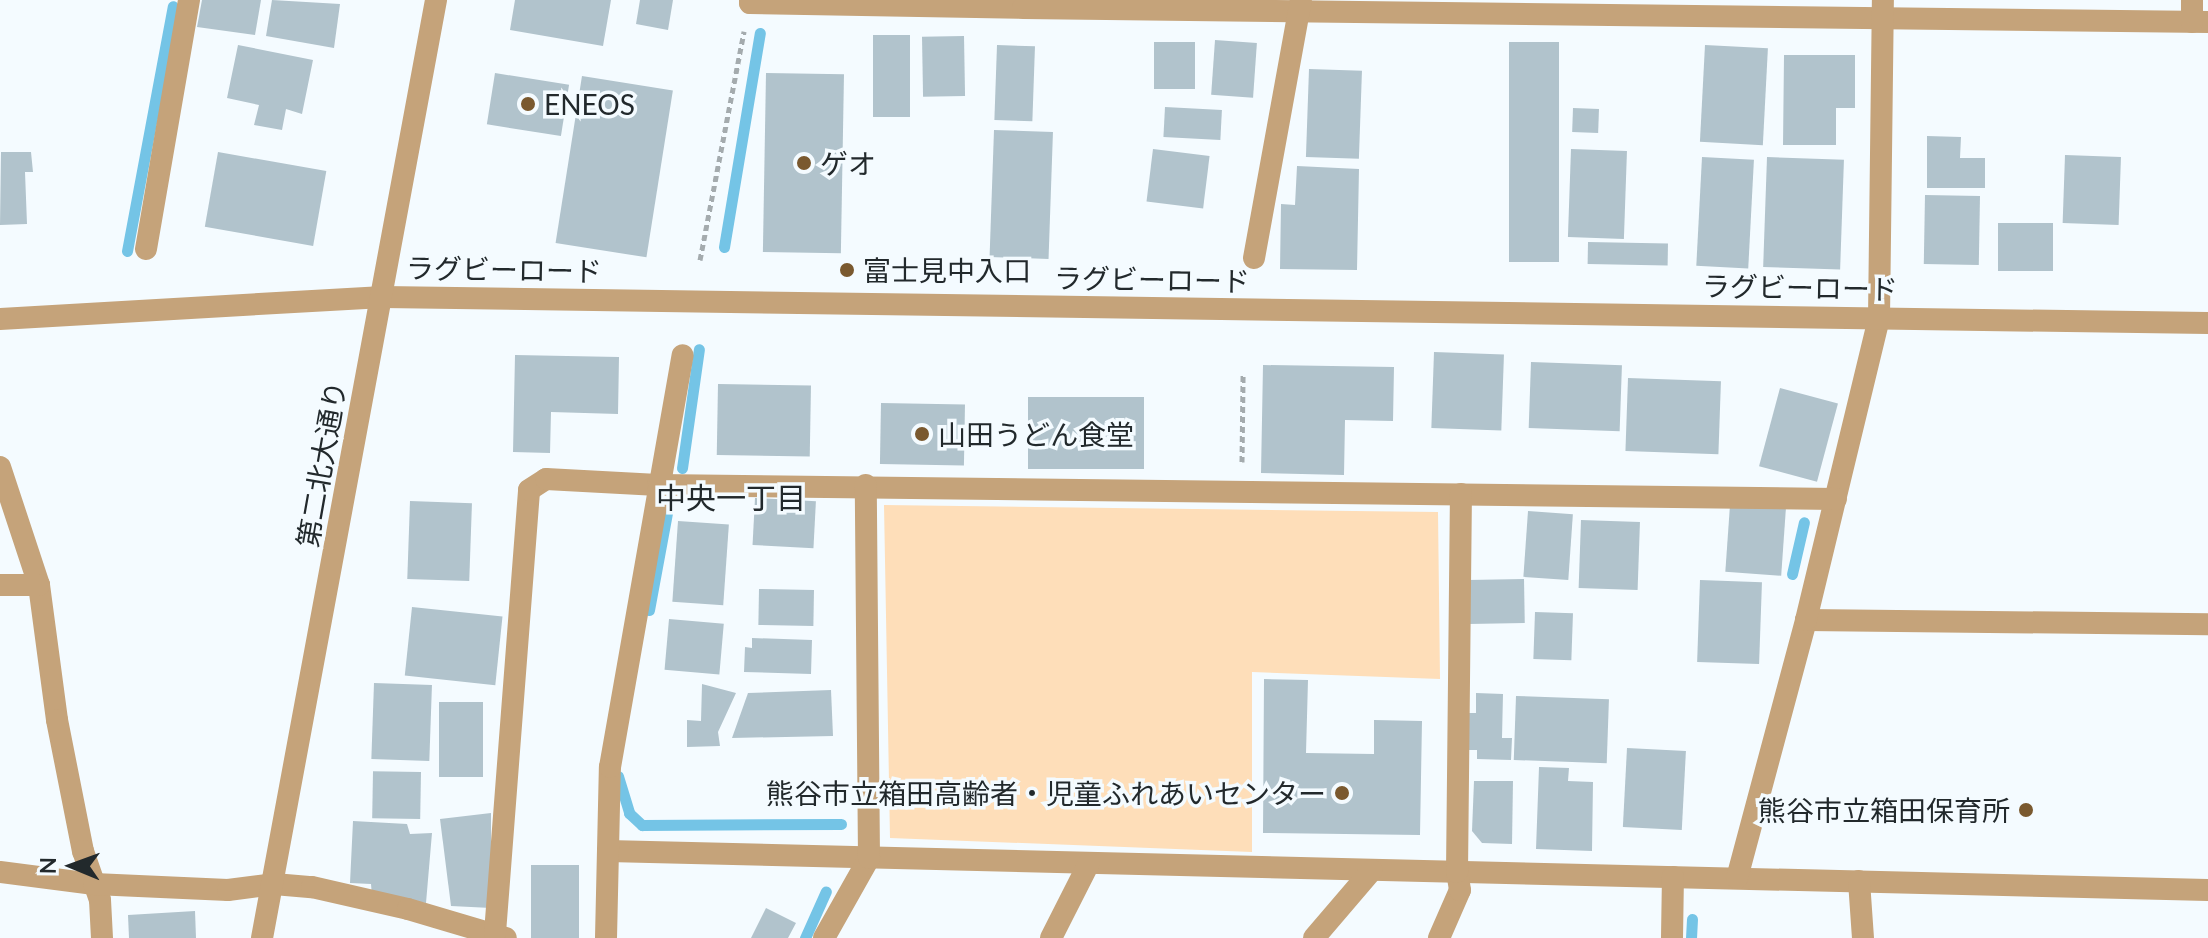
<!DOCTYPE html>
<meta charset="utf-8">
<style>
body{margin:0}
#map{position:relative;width:2208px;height:938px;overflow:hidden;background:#f4fbff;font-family:Lato,"Noto Sans JP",sans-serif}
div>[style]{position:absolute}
.green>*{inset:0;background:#fedeb9}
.stream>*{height:11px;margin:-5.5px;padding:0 5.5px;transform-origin:5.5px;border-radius:5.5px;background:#74c4e6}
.building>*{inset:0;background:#b1c3cc;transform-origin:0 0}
.path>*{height:5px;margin-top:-2.5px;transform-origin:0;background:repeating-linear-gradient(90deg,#a4abae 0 6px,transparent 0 10px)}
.minor>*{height:22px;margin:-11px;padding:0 11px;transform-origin:11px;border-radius:11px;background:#c5a37a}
.tertiary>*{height:22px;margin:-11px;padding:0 11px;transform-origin:11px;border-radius:11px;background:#c5a37a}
.dots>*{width:22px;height:22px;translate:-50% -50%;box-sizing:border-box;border:4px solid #f4fbff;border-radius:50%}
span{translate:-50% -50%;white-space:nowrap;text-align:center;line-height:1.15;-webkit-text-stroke:7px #f4fbff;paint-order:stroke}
.poi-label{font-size:28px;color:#22292c}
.left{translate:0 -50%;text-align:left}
.right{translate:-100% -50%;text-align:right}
.street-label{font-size:28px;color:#22292c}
.neighbourhood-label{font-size:30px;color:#22292c}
.north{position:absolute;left:32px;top:826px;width:80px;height:80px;-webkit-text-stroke:6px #f4fbff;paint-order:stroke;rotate:271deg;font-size:22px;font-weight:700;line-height:32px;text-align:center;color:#22292c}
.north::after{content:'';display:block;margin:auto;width:28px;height:36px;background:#22292c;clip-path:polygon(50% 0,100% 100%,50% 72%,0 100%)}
</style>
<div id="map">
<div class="green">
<div style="clip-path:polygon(884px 505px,1438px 512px,1440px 679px,1252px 672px,1252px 852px,890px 838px)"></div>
</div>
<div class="stream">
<div style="left:724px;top:247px;width:217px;rotate:-80.5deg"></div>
<div style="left:127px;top:251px;width:249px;rotate:-79.4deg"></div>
<div style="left:682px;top:468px;width:120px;rotate:-81.9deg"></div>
<div style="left:1792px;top:574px;width:53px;rotate:-77deg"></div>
<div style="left:649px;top:610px;width:105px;rotate:-79.5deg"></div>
<div style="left:618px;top:776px;width:39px;rotate:73deg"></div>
<div style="left:629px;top:813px;width:18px;rotate:43deg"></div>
<div style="left:642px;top:825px;width:199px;rotate:-0.3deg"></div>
<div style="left:805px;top:938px;width:51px;rotate:-65.9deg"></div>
<div style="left:1691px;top:938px;width:19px;rotate:-87deg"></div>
</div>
<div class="building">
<div style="clip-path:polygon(202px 0,261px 0,255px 35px,197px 27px)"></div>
<div style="clip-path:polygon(272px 0,340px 4px,334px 48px,266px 36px)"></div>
<div style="clip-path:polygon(515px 0,611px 0,603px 46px,510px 30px)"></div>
<div style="clip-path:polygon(640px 0,673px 0,668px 30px,636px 24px)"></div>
<div style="left:873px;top:35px;width:37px;height:82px"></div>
<div style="left:964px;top:36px;width:60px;height:42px;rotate:89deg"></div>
<div style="left:1215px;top:40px;width:42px;height:55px;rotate:4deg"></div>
<div style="left:1195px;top:42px;width:47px;height:41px;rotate:90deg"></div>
<div style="left:1509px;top:42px;width:50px;height:220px"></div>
<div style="clip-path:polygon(238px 45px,313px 60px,302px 114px,286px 109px,282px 130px,254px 125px,259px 105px,227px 98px)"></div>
<div style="left:997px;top:45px;width:38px;height:75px;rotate:2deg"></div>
<div style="left:1705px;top:45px;width:63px;height:97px;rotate:3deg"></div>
<div style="clip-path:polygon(1784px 55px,1855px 55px,1855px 108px,1836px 108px,1836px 145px,1783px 145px)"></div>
<div style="left:1309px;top:69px;width:53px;height:88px;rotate:2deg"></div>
<div style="left:495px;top:73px;width:75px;height:52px;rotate:9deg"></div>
<div style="left:766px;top:73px;width:78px;height:179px;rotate:1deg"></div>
<div style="left:582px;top:76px;width:92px;height:169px;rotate:9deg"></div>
<div style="left:1165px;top:107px;width:57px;height:30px;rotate:3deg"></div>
<div style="left:1573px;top:108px;width:26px;height:24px;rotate:2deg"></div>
<div style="left:994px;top:130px;width:59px;height:127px;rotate:2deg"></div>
<div style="clip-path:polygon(1927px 136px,1961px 137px,1960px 158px,1985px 158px,1985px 188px,1927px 188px)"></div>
<div style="left:1153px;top:149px;width:57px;height:53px;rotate:7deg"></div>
<div style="left:1571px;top:149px;width:56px;height:88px;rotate:2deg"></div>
<div style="clip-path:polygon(1px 152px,31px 152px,33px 172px,25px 172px,27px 224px,0 225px)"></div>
<div style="left:218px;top:152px;width:110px;height:76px;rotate:10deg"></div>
<div style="left:2065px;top:155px;width:56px;height:68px;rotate:2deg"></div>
<div style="left:1702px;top:157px;width:52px;height:109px;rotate:3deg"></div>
<div style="left:1767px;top:157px;width:77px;height:110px;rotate:2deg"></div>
<div style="clip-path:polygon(1297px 166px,1359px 169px,1357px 270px,1280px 269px,1281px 204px,1295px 205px)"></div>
<div style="left:1925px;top:195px;width:55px;height:69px;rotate:1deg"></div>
<div style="left:1998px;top:223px;width:55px;height:48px"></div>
<div style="left:1588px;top:242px;width:80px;height:22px;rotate:1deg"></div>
<div style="left:1434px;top:352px;width:70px;height:76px;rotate:2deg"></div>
<div style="clip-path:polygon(515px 355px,619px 357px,618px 414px,551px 412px,550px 453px,513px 452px)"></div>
<div style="left:1531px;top:362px;width:91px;height:66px;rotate:2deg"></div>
<div style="clip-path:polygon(1263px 365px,1394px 367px,1393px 421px,1345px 420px,1344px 475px,1261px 473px)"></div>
<div style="left:1628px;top:378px;width:93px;height:73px;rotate:2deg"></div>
<div style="left:718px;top:384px;width:93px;height:71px;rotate:1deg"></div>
<div style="left:1780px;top:388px;width:60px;height:81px;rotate:15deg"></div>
<div style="left:1028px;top:397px;width:116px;height:72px"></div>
<div style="left:881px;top:403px;width:84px;height:61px;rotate:1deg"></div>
<div style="left:755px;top:498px;width:61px;height:47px;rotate:3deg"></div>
<div style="left:410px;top:501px;width:62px;height:78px;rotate:2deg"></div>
<div style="left:1730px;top:505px;width:56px;height:67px;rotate:4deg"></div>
<div style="left:1528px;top:511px;width:45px;height:66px;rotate:4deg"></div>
<div style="left:1581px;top:520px;width:59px;height:68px;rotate:2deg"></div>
<div style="left:678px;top:521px;width:51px;height:81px;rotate:4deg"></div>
<div style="left:1524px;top:579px;width:44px;height:56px;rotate:89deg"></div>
<div style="left:1700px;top:580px;width:62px;height:82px;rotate:2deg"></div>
<div style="left:759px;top:589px;width:55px;height:36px;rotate:1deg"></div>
<div style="left:412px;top:607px;width:91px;height:69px;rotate:6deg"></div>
<div style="left:1535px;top:612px;width:38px;height:47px;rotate:2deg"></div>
<div style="left:669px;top:619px;width:55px;height:51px;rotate:5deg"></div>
<div style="clip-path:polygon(752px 638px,812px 640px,811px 674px,744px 672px,745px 647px,752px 648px)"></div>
<div style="clip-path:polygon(1264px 679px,1308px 680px,1306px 753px,1374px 754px,1374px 720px,1422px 721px,1420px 835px,1263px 833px)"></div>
<div style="left:374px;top:683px;width:58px;height:76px;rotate:2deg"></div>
<div style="clip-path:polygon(702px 684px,736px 693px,718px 732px,720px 746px,687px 747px,687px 720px,701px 721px)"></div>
<div style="clip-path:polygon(831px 690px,833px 736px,732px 738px,748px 693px)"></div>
<div style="clip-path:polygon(1476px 693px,1503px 694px,1502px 738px,1512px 738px,1511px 760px,1477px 759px,1477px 750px,1469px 750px,1469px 713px,1476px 713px)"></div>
<div style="left:1516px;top:696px;width:93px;height:64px;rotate:2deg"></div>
<div style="left:439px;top:702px;width:44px;height:75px"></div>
<div style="left:1627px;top:748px;width:59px;height:79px;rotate:3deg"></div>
<div style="clip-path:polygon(1539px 767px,1569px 768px,1568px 781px,1593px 782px,1592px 851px,1536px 849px)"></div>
<div style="left:421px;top:772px;width:47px;height:48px;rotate:91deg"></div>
<div style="clip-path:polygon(1474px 781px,1513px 781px,1512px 844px,1482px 843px,1472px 831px)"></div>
<div style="clip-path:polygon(491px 813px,491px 908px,451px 906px,440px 819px)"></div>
<div style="clip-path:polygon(353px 821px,407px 824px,410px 834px,432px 833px,426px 903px,372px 896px,371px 884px,350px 883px)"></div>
<div style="left:579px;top:865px;width:73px;height:48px;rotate:90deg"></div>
<div style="clip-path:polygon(766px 908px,796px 923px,788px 938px,751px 938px)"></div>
<div style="clip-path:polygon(195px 911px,196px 938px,129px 938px,128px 915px)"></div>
</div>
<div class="path">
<div style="left:700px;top:260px;width:233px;rotate:-79.1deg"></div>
<div style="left:1242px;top:462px;width:88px;rotate:-89.3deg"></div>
</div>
<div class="minor">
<div style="left:750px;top:0;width:3px;rotate:90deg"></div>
<div style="left:750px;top:3px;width:273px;rotate:1deg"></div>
<div style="left:1023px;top:8px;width:1185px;rotate:0.68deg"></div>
<div style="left:2192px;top:0;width:22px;rotate:90deg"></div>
<div style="left:146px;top:249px;width:253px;rotate:-80.2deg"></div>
<div style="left:1254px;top:258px;width:262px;rotate:-79.7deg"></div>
<div style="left:0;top:467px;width:124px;rotate:71.7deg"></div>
<div style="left:39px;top:585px;width:136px;rotate:82.4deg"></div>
<div style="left:57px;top:720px;width:134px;rotate:78.8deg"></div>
<div style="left:83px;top:851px;width:52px;rotate:70.9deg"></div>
<div style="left:100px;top:900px;width:38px;rotate:87deg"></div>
<div style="left:0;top:585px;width:39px"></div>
<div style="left:1806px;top:620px;width:402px;rotate:0.6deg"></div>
<div style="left:608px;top:851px;width:1600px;rotate:1.4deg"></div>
<div style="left:0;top:872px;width:95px;rotate:7.3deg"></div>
<div style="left:94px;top:884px;width:134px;rotate:2.6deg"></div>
<div style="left:228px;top:890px;width:46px;rotate:-7.4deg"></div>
<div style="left:274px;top:884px;width:38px;rotate:5deg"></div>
<div style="left:312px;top:887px;width:98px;rotate:12.9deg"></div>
<div style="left:408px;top:909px;width:102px;rotate:16.5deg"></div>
<div style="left:1737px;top:878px;width:267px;rotate:-75deg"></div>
<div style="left:1806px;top:620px;width:311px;rotate:-76.4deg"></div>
<div style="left:1879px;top:318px;width:318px;rotate:-89.3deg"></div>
<div style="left:1859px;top:881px;width:57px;rotate:86deg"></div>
<div style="left:495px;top:933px;width:444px;rotate:-85.6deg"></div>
<div style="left:529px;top:490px;width:20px;rotate:-33deg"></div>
<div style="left:546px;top:479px;width:112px;rotate:3.1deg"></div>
<div style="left:658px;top:485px;width:1178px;rotate:0.68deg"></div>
<div style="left:606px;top:938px;width:171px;rotate:-88.7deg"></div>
<div style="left:610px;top:767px;width:418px;rotate:-80deg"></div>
<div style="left:824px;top:938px;width:92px;rotate:-60.6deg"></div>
<div style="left:869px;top:858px;width:373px;rotate:-90.5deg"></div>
<div style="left:1051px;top:938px;width:84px;rotate:-63.1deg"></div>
<div style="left:1314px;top:938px;width:89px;rotate:-49.5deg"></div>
<div style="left:1439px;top:938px;width:52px;rotate:-66.4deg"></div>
<div style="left:1460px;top:890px;width:18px;rotate:-99deg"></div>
<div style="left:1457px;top:872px;width:378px;rotate:-89.4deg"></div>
<div style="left:1672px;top:938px;width:61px;rotate:-89.1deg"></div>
</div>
<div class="tertiary">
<div style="left:0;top:319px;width:384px;rotate:-3.3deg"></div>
<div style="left:383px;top:297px;width:1825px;rotate:0.82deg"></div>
<div style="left:262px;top:938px;width:954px;rotate:-79.49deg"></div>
</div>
<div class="dots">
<div style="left:528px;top:104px;background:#7a592f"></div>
<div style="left:804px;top:163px;background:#7a592f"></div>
<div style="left:847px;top:270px;background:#7a592f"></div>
<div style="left:922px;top:434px;background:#7a592f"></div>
<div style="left:1342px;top:793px;background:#7a592f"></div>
<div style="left:2026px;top:810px;background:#7a592f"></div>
</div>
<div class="poi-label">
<span class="left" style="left:544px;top:104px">ENEOS</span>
<span class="left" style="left:820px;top:163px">ゲオ</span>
<span class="left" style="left:863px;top:270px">富士見中入口</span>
<span class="left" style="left:938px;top:434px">山田うどん食堂</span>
<span class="right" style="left:1326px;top:793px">熊谷市立箱田高齢者・児童ふれあいセンター</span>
<span class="right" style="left:2010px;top:810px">熊谷市立箱田保育所</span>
</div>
<div class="street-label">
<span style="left:504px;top:269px;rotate:1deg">ラグビーロード</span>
<span style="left:1152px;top:279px;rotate:1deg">ラグビーロード</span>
<span style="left:1800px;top:287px;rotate:1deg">ラグビーロード</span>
<span style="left:321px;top:464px;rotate:-80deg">第二北大通り</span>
</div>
<div class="neighbourhood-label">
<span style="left:731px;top:497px">中央一丁目</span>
</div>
<div class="north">N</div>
</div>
